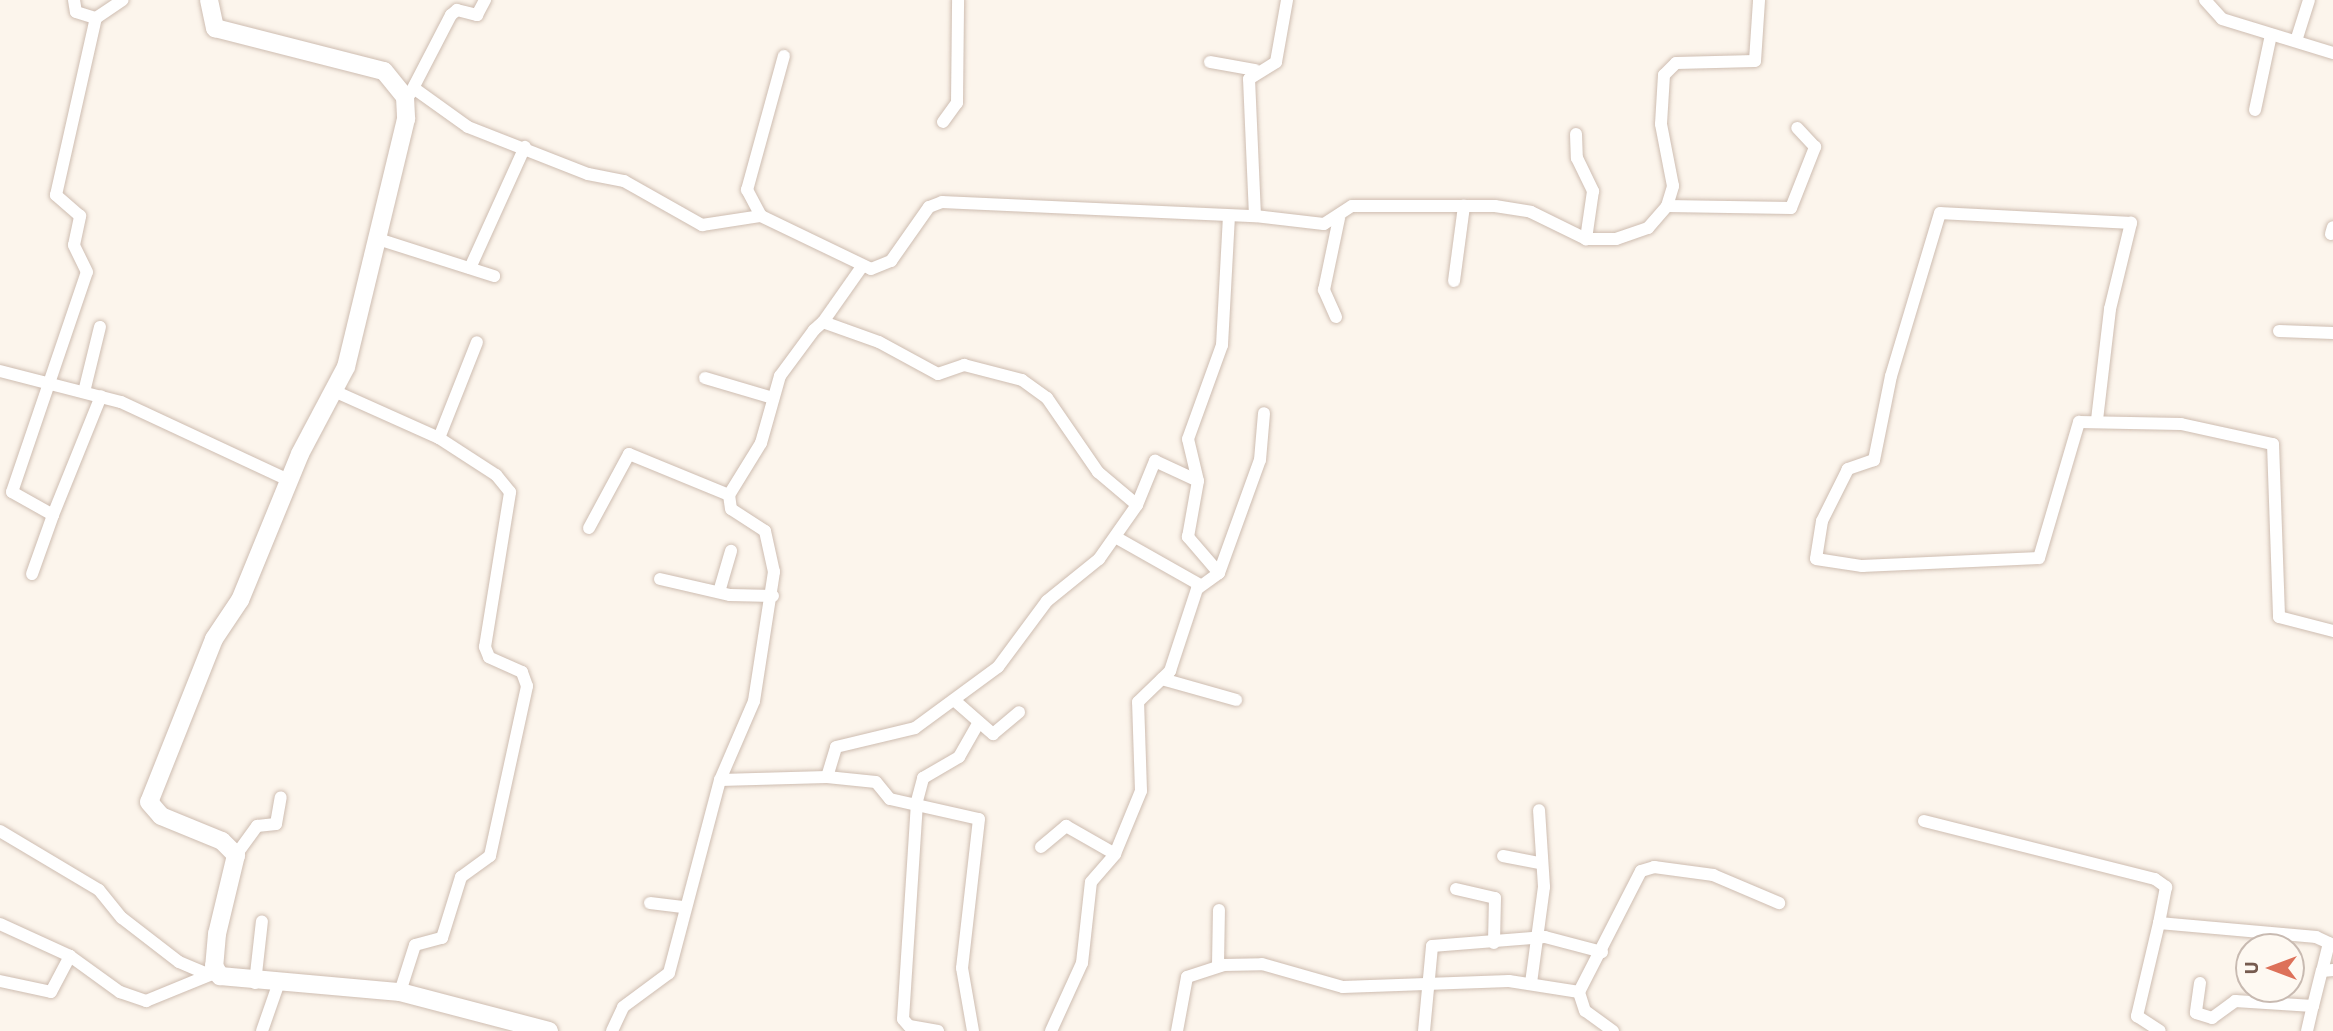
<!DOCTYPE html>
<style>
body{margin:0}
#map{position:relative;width:2333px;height:1031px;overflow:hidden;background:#fcf5ec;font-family:"IBM Plex Sans",sans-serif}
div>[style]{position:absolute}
.roads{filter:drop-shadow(0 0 2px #cebdb1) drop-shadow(0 0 2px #cebdb1)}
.street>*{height:12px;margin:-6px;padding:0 6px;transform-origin:6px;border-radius:6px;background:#fff}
.secondary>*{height:18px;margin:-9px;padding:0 9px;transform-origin:9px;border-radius:9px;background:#fff}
span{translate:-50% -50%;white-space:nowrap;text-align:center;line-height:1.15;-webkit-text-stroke:6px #fef9f2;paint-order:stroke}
.north{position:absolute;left:2235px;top:933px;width:70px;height:70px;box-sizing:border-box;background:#fef9f2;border:2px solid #c8bab1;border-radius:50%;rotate:270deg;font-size:19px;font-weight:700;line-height:28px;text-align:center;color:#765b4f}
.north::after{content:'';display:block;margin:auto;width:24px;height:32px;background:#dd7159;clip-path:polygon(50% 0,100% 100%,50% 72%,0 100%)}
</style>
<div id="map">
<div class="roads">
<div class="street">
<div style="left:74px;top:0;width:12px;rotate:81deg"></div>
<div style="left:76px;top:12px;width:21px;rotate:17deg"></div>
<div style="left:2205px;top:0;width:25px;rotate:48deg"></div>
<div style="left:2222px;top:19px;width:116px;rotate:17deg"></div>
<div style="left:2296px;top:41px;width:43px;rotate:-72.4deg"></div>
<div style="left:1210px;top:62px;width:46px;rotate:10.1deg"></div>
<div style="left:415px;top:89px;width:65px;rotate:35.6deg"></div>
<div style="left:468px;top:127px;width:129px;rotate:21.4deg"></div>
<div style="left:588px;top:174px;width:37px;rotate:11deg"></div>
<div style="left:624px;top:181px;width:90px;rotate:29.4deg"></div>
<div style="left:702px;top:225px;width:60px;rotate:-8.7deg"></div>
<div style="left:761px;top:216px;width:122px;rotate:25.7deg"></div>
<div style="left:871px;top:269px;width:22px;rotate:-22deg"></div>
<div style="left:891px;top:261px;width:66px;rotate:-54.9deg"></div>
<div style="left:929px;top:207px;width:14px;rotate:-21deg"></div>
<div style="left:942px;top:202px;width:313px;rotate:2.6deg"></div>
<div style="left:1255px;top:216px;width:137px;rotate:-92.5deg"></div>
<div style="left:1249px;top:79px;width:32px;rotate:-32deg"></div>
<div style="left:1276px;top:62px;width:63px;rotate:-79.9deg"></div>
<div style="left:410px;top:94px;width:89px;rotate:-62.6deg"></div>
<div style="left:451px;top:15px;width:8px;rotate:-40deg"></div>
<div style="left:457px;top:10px;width:21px;rotate:14deg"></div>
<div style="left:477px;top:15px;width:17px;rotate:-62deg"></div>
<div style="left:2255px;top:110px;width:77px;rotate:-78deg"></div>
<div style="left:943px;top:122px;width:24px;rotate:-54deg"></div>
<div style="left:957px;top:103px;width:103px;rotate:-89.4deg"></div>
<div style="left:1576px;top:134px;width:24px;rotate:88deg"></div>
<div style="left:1577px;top:158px;width:37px;rotate:64deg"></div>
<div style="left:1593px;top:191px;width:49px;rotate:98.3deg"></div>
<div style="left:1667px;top:206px;width:124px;rotate:0.9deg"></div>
<div style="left:1791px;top:208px;width:66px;rotate:-68.5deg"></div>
<div style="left:1815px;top:147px;width:26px;rotate:-133deg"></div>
<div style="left:761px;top:216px;width:30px;rotate:-118deg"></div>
<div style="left:747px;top:190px;width:139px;rotate:-74.6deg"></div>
<div style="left:1255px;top:216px;width:69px;rotate:6.6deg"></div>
<div style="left:1324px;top:224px;width:33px;rotate:-33deg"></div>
<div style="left:1352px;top:206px;width:143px"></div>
<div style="left:1495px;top:206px;width:36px;rotate:9deg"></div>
<div style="left:1531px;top:212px;width:61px;rotate:26.1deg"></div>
<div style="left:1586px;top:239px;width:30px"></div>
<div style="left:1616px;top:239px;width:34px;rotate:-19deg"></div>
<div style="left:1648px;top:228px;width:29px;rotate:-49deg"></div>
<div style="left:1667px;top:206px;width:21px;rotate:-73deg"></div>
<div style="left:1673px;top:186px;width:63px;rotate:-101deg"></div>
<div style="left:1661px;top:124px;width:49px;rotate:-86.5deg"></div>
<div style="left:1664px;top:75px;width:17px;rotate:-45deg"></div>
<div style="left:1676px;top:63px;width:79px;rotate:-1.5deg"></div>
<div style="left:1755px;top:61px;width:61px;rotate:-86.2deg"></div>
<div style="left:2331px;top:234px;width:7px;rotate:-74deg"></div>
<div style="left:378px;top:239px;width:122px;rotate:17.7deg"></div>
<div style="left:470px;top:268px;width:133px;rotate:-65.6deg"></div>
<div style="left:1454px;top:281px;width:76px;rotate:-82.4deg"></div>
<div style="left:1336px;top:317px;width:30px;rotate:-114deg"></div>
<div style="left:1324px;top:290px;width:74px;rotate:-78.2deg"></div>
<div style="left:823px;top:322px;width:66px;rotate:-54.9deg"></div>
<div style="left:2279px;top:331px;width:54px;rotate:2.1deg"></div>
<div style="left:0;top:371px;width:125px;rotate:14.4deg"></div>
<div style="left:121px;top:402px;width:184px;rotate:25deg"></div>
<div style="left:705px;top:378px;width:71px;rotate:16.4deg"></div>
<div style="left:334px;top:391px;width:115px;rotate:24.1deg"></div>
<div style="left:439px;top:438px;width:103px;rotate:-68.4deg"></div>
<div style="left:84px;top:392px;width:67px;rotate:-76.2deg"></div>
<div style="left:2097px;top:420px;width:112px;rotate:-83.3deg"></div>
<div style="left:2110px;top:309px;width:89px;rotate:-76.3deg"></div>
<div style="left:2131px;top:223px;width:191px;rotate:-177deg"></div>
<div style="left:1940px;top:213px;width:170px;rotate:106.7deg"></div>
<div style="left:1891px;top:376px;width:86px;rotate:101.4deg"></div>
<div style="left:1874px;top:460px;width:28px;rotate:161deg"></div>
<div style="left:1848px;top:469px;width:58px;rotate:116.6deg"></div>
<div style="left:1822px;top:521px;width:38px;rotate:99deg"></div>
<div style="left:1816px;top:559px;width:47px;rotate:8.7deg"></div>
<div style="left:1862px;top:566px;width:177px;rotate:-2.6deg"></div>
<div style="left:2039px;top:558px;width:142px;rotate:-73.6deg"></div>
<div style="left:2079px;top:422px;width:102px;rotate:1.1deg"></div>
<div style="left:2181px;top:424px;width:94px;rotate:12.3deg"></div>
<div style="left:2273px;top:444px;width:173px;rotate:88deg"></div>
<div style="left:2279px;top:617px;width:56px;rotate:14.5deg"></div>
<div style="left:53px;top:515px;width:128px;rotate:-68deg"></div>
<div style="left:589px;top:528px;width:84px;rotate:-61.6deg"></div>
<div style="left:629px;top:454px;width:108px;rotate:22.3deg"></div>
<div style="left:1117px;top:538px;width:95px;rotate:29.5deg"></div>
<div style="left:1219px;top:573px;width:120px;rotate:-70.1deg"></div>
<div style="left:1260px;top:460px;width:47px;rotate:-85.1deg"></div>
<div style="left:32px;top:574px;width:63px;rotate:-70.4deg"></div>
<div style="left:53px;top:515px;width:47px;rotate:-150.7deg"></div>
<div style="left:12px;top:492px;width:232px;rotate:-71.2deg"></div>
<div style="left:87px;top:272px;width:30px;rotate:-116deg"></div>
<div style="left:74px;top:245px;width:30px;rotate:-78deg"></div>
<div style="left:80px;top:216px;width:32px;rotate:-139deg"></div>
<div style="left:56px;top:195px;width:181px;rotate:-77.3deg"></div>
<div style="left:96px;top:18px;width:32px;rotate:-34deg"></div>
<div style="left:660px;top:579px;width:72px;rotate:12.9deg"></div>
<div style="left:730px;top:595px;width:43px;rotate:1.3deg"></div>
<div style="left:719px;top:592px;width:43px;rotate:-73.7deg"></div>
<div style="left:1162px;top:679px;width:77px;rotate:15.8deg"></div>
<div style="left:954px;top:700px;width:52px;rotate:41.1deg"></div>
<div style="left:993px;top:734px;width:34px;rotate:-40deg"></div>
<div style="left:827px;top:777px;width:49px;rotate:5.8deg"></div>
<div style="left:876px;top:782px;width:22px;rotate:51deg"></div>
<div style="left:890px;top:799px;width:91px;rotate:12.7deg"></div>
<div style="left:979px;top:819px;width:150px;rotate:96.5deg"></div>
<div style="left:962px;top:968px;width:64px;rotate:80.1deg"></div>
<div style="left:720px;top:780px;width:107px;rotate:-1.6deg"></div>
<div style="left:827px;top:777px;width:31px;rotate:-73deg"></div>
<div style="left:836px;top:747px;width:81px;rotate:-13.5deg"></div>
<div style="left:915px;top:728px;width:103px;rotate:-36.3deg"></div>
<div style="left:998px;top:667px;width:82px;rotate:-53.4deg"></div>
<div style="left:1047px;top:601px;width:67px;rotate:-38.9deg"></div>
<div style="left:1099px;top:559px;width:66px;rotate:-54.9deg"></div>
<div style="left:1137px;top:505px;width:48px;rotate:-67.8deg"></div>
<div style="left:1155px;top:461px;width:47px;rotate:24.9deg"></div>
<div style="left:1198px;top:481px;width:43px;rotate:-103.4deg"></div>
<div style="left:1188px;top:439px;width:100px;rotate:-70.1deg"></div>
<div style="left:1222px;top:345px;width:128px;rotate:-86.9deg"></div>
<div style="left:1924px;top:821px;width:238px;rotate:14.1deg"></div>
<div style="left:2155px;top:879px;width:14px;rotate:36deg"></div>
<div style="left:2166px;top:887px;width:37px;rotate:101deg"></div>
<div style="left:2159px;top:923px;width:158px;rotate:5.1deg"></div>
<div style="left:2316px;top:937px;width:14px;rotate:25deg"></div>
<div style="left:2329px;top:943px;width:29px;rotate:104deg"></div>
<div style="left:2322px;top:971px;width:11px;rotate:-5deg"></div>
<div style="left:0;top:831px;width:115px;rotate:30.8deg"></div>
<div style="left:99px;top:890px;width:36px;rotate:51deg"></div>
<div style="left:122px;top:918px;width:72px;rotate:37.7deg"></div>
<div style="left:179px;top:962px;width:33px;rotate:23deg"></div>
<div style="left:1041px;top:847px;width:33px;rotate:-40deg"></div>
<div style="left:1066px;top:826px;width:56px;rotate:29.7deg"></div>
<div style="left:236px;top:855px;width:36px;rotate:-54deg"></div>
<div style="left:257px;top:826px;width:19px;rotate:-6deg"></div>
<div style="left:276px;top:824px;width:27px;rotate:-80deg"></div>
<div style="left:1503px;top:856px;width:36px;rotate:11deg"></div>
<div style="left:1456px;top:889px;width:40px;rotate:13deg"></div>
<div style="left:1495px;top:898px;width:45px;rotate:91.3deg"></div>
<div style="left:650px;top:903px;width:35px;rotate:7deg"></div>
<div style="left:2159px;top:923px;width:96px;rotate:103.3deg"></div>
<div style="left:2137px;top:1016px;width:27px;rotate:33deg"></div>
<div style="left:0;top:924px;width:77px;rotate:24.6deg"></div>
<div style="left:1218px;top:965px;width:55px;rotate:-89deg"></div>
<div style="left:0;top:981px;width:52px;rotate:12.2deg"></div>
<div style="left:51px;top:992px;width:41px;rotate:-62.2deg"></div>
<div style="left:70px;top:956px;width:62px;rotate:35.8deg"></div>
<div style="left:120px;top:992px;width:28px;rotate:19deg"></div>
<div style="left:146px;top:1001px;width:77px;rotate:-22.2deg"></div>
<div style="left:255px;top:983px;width:62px;rotate:-83.6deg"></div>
<div style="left:1531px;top:983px;width:97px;rotate:-82.3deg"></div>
<div style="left:1544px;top:887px;width:77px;rotate:-93.7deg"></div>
<div style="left:2200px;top:983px;width:30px;rotate:98deg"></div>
<div style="left:2196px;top:1013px;width:17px;rotate:17deg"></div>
<div style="left:2212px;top:1018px;width:29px;rotate:-36deg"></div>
<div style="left:2235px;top:1001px;width:78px;rotate:3.7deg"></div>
<div style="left:2313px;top:1006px;width:36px;rotate:-76deg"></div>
<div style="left:400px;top:992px;width:49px;rotate:-72.3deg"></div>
<div style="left:415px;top:945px;width:28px;rotate:-15deg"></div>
<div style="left:442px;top:938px;width:64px;rotate:-72.7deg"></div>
<div style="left:461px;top:877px;width:36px;rotate:-36deg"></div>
<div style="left:490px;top:856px;width:174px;rotate:-77.7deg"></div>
<div style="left:527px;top:686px;width:15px;rotate:-110deg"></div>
<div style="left:522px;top:672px;width:36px;rotate:-156deg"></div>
<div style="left:489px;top:657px;width:11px;rotate:-112deg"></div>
<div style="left:485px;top:647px;width:157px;rotate:-80.8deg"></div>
<div style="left:510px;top:492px;width:22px;rotate:-129deg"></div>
<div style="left:496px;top:475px;width:68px;rotate:-147deg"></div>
<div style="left:262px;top:1031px;width:49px;rotate:-70.8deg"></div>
<div style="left:612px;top:1031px;width:26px;rotate:-65deg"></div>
<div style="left:623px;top:1007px;width:57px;rotate:-36.5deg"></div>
<div style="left:669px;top:973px;width:200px;rotate:-75.2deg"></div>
<div style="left:720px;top:780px;width:86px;rotate:-66.7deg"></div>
<div style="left:754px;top:701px;width:131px;rotate:-81.2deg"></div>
<div style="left:774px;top:572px;width:42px;rotate:-102.4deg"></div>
<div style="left:765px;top:531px;width:40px;rotate:-147.1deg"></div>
<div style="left:731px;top:509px;width:14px;rotate:-98deg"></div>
<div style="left:729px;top:495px;width:61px;rotate:-58.4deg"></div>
<div style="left:761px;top:443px;width:70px;rotate:-74.2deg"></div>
<div style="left:780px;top:376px;width:57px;rotate:-53.5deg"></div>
<div style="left:814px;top:330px;width:12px;rotate:-42deg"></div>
<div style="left:823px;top:322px;width:59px;rotate:19.7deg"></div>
<div style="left:879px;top:342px;width:67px;rotate:28.5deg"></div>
<div style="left:938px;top:374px;width:28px;rotate:-19deg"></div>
<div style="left:964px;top:365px;width:60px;rotate:14.5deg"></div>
<div style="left:1022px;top:380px;width:31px;rotate:36deg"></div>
<div style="left:1047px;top:398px;width:90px;rotate:55.4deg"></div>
<div style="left:1098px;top:472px;width:51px;rotate:40.2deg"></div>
<div style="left:938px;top:1031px;width:29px;rotate:-170deg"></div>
<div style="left:909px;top:1026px;width:9px;rotate:-131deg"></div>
<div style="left:903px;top:1019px;width:218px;rotate:-86.3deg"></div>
<div style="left:917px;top:801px;width:24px;rotate:-75deg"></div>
<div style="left:923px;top:778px;width:42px;rotate:-30.3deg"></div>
<div style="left:959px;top:757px;width:40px;rotate:-60.3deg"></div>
<div style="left:1051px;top:1031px;width:75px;rotate:-65.5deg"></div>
<div style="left:1082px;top:963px;width:81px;rotate:-83.7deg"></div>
<div style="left:1091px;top:882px;width:37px;rotate:-49deg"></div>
<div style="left:1115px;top:854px;width:68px;rotate:-67.6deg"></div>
<div style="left:1141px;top:791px;width:89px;rotate:-91.9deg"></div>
<div style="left:1138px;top:702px;width:45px;rotate:-44.1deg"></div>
<div style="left:1170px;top:671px;width:86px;rotate:-71.8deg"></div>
<div style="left:1197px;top:589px;width:27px;rotate:-36deg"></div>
<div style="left:1219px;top:573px;width:48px;rotate:-130.7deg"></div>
<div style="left:1188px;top:537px;width:57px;rotate:-79.9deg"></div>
<div style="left:1177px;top:1031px;width:55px;rotate:-79.5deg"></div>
<div style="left:1187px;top:977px;width:38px;rotate:-18deg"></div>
<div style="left:1223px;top:965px;width:39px;rotate:-1deg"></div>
<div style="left:1262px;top:964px;width:84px;rotate:15.9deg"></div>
<div style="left:1343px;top:987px;width:166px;rotate:-2.1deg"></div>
<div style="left:1509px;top:981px;width:71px;rotate:8.9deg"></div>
<div style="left:1424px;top:1031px;width:85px;rotate:-84.6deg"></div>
<div style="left:1432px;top:946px;width:113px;rotate:-4.6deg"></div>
<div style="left:1545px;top:937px;width:59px;rotate:14.7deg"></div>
<div style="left:1613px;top:1031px;width:34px;rotate:-144deg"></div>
<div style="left:1585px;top:1011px;width:20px;rotate:-108deg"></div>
<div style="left:1579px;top:992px;width:136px;rotate:-62.9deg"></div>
<div style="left:1641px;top:871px;width:14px;rotate:-17deg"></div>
<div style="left:1654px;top:867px;width:60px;rotate:7.7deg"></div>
<div style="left:1713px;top:875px;width:72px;rotate:23deg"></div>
<div style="left:2307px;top:1031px;width:26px;rotate:-77deg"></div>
</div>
<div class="secondary">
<div style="left:209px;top:0;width:29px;rotate:78deg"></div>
<div style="left:215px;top:28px;width:174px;rotate:14.3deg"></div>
<div style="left:384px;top:71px;width:33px;rotate:51deg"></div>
<div style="left:405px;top:97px;width:22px;rotate:87deg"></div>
<div style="left:406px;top:119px;width:255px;rotate:103.6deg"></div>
<div style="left:346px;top:367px;width:98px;rotate:117.9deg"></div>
<div style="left:300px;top:454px;width:158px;rotate:112.3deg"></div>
<div style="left:240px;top:600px;width:47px;rotate:123.7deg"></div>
<div style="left:214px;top:639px;width:175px;rotate:111.7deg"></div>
<div style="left:149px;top:802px;width:18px;rotate:49deg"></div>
<div style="left:161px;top:816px;width:66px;rotate:22.3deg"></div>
<div style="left:222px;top:841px;width:20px;rotate:45deg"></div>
<div style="left:236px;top:855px;width:81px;rotate:103.5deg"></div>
<div style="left:217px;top:934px;width:32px;rotate:95deg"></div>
<div style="left:214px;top:966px;width:12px;rotate:59deg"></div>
<div style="left:220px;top:976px;width:181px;rotate:5.1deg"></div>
<div style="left:400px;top:992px;width:154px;rotate:14.7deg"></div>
</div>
</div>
<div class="north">U</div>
</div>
